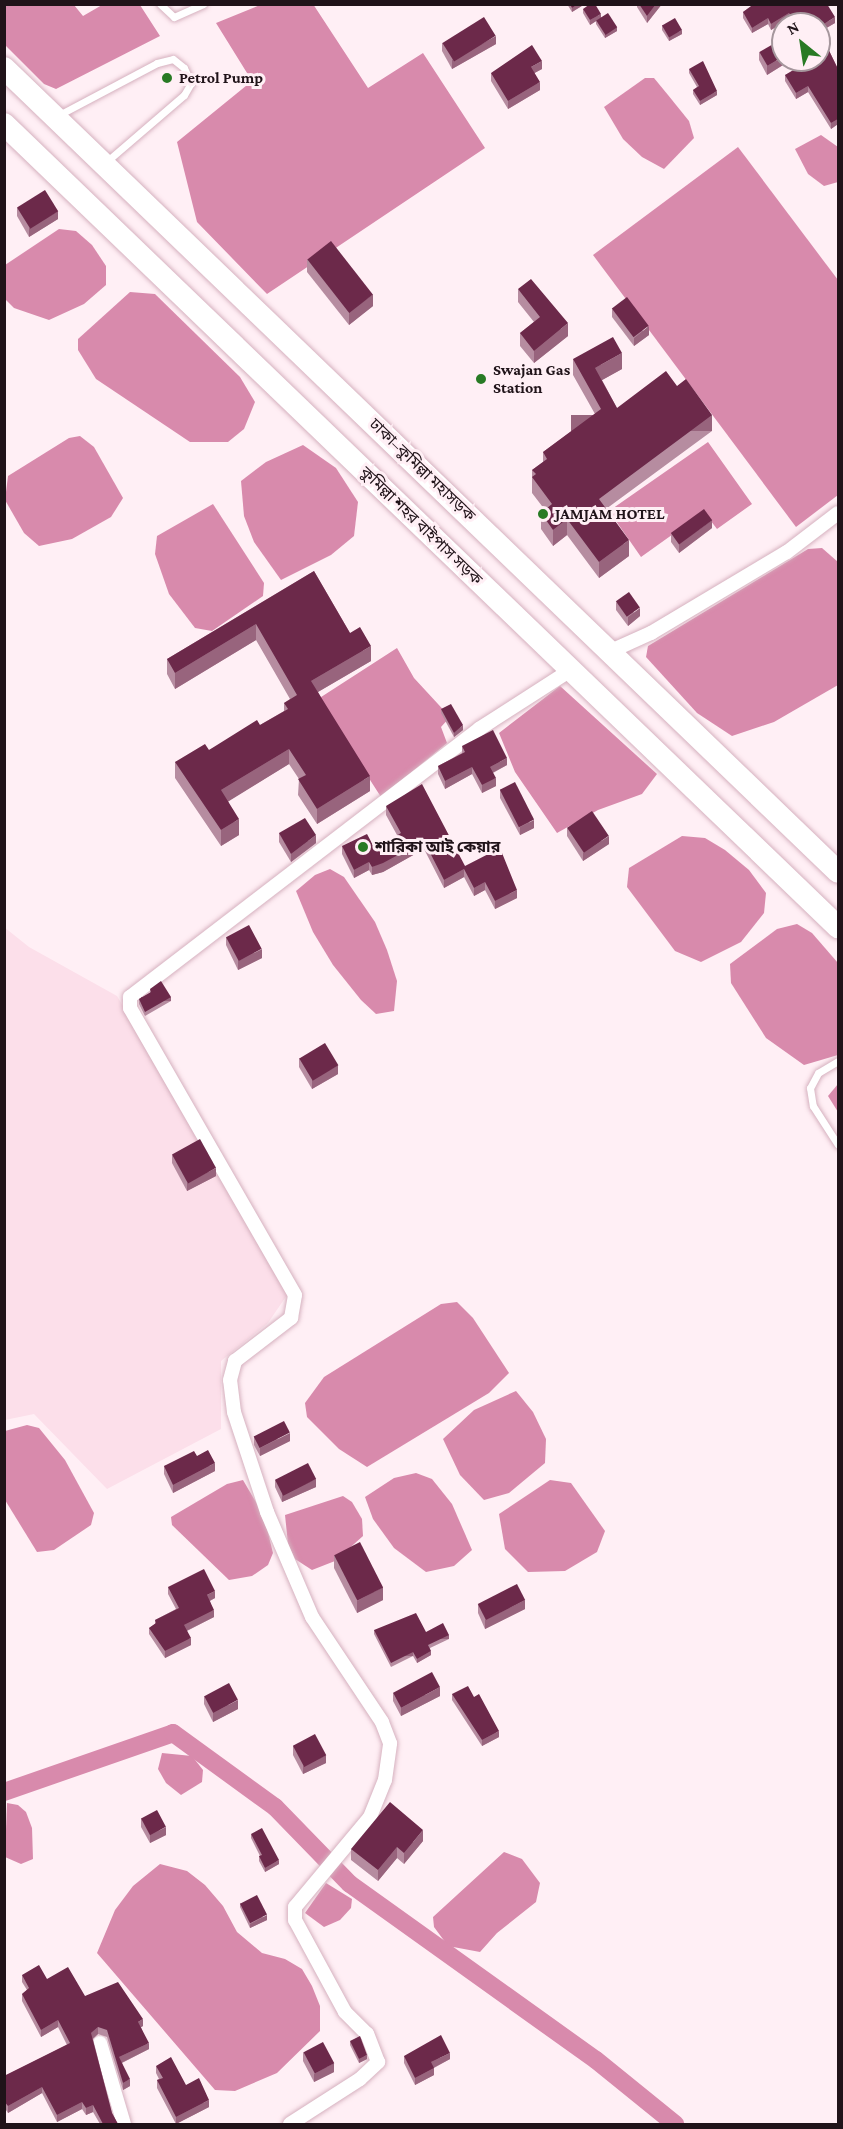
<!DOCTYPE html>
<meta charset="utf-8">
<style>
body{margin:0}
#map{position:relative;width:843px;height:2129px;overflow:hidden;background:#ffeff5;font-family:"Crimson Pro","Noto Sans Bengali",serif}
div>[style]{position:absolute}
.built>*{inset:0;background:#fcdfea}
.water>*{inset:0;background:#d88aac}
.canal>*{height:18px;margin:-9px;padding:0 9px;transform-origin:9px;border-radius:9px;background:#d88aac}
.roads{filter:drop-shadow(0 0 2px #d6b1bf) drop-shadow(0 0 2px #d6b1bf)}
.service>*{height:7px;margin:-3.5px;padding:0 3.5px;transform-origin:3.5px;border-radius:3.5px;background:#fff}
.minor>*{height:14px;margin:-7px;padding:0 7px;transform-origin:7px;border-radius:7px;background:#fff}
.trunk>*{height:22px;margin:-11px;padding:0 11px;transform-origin:11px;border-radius:11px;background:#fff}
.wall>*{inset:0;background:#b68ca0}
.shaded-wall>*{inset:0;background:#98647d;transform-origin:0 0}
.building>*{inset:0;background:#6c294a;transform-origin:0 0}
.dots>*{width:16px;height:16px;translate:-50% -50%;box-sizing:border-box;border:3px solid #ffeff5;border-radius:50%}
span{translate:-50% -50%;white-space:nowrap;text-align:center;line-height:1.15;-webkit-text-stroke:6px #ffeff5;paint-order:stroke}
.poi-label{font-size:16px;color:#201319;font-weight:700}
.left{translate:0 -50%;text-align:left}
.street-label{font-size:16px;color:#201319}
.frame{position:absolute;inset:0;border:6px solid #201319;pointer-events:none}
.north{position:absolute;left:771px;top:12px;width:60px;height:60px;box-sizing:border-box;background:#ffeff5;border:2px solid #a6979d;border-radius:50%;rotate:330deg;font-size:16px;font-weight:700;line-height:24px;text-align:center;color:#201319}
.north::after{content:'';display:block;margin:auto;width:21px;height:27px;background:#287a24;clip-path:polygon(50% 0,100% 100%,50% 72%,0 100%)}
</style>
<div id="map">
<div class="built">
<div style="clip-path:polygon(4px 927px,29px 947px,117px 996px,275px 1266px,287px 1295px,268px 1323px,221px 1361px,221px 1429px,107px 1489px,34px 1414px,5px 1420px)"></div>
</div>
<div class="water">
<div style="clip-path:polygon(5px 4px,74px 5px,83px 16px,102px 5px,140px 5px,160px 36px,56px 89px,44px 84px,5px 45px)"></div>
<div style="clip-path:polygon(313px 4px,368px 88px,423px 53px,485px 148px,267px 294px,197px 222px,177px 142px,252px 81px,216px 23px,260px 5px)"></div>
<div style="clip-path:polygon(645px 78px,654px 78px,668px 95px,689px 121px,694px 138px,664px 169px,642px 157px,623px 139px,604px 107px)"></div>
<div style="clip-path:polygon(821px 135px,838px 147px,838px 182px,824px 186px,808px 174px,795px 149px)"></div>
<div style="clip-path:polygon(738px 147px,838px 280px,838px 495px,796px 527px,593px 255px)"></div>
<div style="clip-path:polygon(59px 229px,76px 231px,92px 245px,106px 266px,106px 285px,84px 304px,49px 320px,14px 308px,5px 299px,5px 265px)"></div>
<div style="clip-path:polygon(130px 292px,155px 294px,240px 377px,255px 402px,244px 429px,228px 442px,190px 442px,96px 379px,78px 350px,78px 339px)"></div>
<div style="clip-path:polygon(80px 436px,94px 447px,123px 498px,111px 517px,72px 539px,39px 546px,24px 533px,5px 500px,8px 476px,69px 438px)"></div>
<div style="clip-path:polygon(708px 442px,752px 504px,717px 529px,704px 512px,641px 557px,609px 511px)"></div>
<div style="clip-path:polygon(303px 445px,336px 468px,358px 502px,354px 536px,331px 555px,281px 580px,254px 542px,244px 516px,241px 481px,266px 462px)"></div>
<div style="clip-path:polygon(213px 504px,264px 583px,263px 596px,212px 631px,195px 628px,169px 594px,155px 554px,157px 536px)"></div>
<div style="clip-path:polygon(822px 548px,838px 562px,838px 685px,774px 722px,732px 736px,697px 713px,646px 657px,648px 646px,808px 549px)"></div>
<div style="clip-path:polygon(397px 648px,414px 678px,450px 717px,441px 727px,447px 743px,381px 797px,318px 699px)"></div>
<div style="clip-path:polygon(560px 686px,657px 774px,642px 794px,598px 810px,557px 833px,515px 772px,499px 733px)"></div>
<div style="clip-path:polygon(682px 836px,705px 838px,725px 850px,749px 870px,766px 893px,764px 913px,741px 942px,701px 962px,675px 951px,627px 887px,629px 868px)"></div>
<div style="clip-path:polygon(330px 869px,344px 877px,375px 922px,387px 950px,397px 981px,394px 1011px,376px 1014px,361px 1000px,333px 965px,313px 932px,296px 891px,315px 875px)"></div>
<div style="clip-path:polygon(797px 924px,812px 933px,838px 963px,838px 1055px,804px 1065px,766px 1038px,731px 983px,730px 964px,777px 929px)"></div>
<div style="clip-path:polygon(838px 1084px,838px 1112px,828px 1096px)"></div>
<div style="clip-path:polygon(457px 1302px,473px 1318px,509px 1373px,489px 1393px,367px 1467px,339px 1449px,307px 1417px,305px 1403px,324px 1377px,441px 1304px)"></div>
<div style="clip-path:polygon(516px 1391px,533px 1412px,546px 1439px,545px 1463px,509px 1493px,484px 1500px,460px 1475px,443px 1439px,474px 1410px)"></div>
<div style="clip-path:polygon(27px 1425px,39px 1428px,65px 1460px,94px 1513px,91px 1525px,54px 1550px,37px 1552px,5px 1500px,5px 1431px)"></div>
<div style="clip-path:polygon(416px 1473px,432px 1479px,452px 1504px,472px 1550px,454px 1566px,426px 1572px,394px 1548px,373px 1519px,365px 1497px,394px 1478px)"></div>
<div style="clip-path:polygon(243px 1480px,264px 1516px,273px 1553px,268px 1565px,252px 1576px,229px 1580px,172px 1525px,171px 1517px,227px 1484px)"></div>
<div style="clip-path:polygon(550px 1480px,571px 1483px,605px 1531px,597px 1552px,565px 1571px,528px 1572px,505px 1549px,499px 1514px)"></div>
<div style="clip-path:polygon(343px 1496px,352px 1502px,362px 1519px,363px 1536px,335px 1561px,312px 1570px,295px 1559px,288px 1544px,285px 1515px)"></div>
<div style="clip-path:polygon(162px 1753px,192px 1756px,203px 1770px,202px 1782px,181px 1795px,166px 1783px,158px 1769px)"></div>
<div style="clip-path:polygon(7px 1803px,18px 1805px,26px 1812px,32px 1828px,33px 1859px,21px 1864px,5px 1857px)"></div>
<div style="clip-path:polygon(504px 1852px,522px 1859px,540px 1883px,536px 1902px,497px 1933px,480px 1952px,448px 1946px,434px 1927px,433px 1917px)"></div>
<div style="clip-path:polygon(160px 1864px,187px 1871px,205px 1885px,223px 1906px,237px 1932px,262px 1953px,285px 1959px,302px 1969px,312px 1986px,320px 2006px,320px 2031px,277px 2073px,235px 2091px,215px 2090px,97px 1953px,115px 1910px,133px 1886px)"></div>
<div style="clip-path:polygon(326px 1883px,352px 1899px,351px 1908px,340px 1920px,324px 1927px,305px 1913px)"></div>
</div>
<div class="canal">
<div style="left:4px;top:1792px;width:179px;rotate:-19.2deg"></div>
<div style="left:173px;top:1733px;width:126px;rotate:36deg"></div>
<div style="left:275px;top:1807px;width:107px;rotate:45.8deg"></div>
<div style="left:350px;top:1884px;width:302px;rotate:35.6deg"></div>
<div style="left:596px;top:2060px;width:102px;rotate:39deg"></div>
</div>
<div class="roads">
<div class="service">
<div style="left:160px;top:4px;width:19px;rotate:43deg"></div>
<div style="left:174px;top:17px;width:32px;rotate:-24deg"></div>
<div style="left:57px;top:116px;width:113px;rotate:-27.9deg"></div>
<div style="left:157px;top:63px;width:16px;rotate:-14deg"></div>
<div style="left:173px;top:59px;width:14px;rotate:39deg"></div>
<div style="left:184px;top:68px;width:17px;rotate:65deg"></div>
<div style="left:191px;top:83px;width:14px;rotate:120deg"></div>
<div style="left:184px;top:95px;width:103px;rotate:139.3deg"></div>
<div style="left:838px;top:1061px;width:23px;rotate:149deg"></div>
<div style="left:818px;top:1073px;width:17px;rotate:118deg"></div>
<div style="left:810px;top:1088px;width:18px;rotate:81deg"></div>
<div style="left:813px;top:1106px;width:46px;rotate:57.3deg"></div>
</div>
<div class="minor">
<div style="left:611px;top:651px;width:44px;rotate:-24.2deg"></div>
<div style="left:651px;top:633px;width:158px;rotate:-30.8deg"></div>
<div style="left:787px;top:552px;width:64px;rotate:-37.4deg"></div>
<div style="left:100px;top:2043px;width:84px;rotate:73.5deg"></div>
<div style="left:290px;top:2124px;width:83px;rotate:-32.7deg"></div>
<div style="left:360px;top:2079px;width:25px;rotate:-43deg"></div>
<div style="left:378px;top:2062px;width:30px;rotate:-111deg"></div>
<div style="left:367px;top:2034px;width:31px;rotate:-135deg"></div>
<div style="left:345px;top:2012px;width:105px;rotate:-118.5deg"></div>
<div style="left:295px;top:1920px;width:13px;rotate:-90deg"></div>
<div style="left:295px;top:1907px;width:117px;rotate:-50.2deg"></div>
<div style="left:370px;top:1817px;width:40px;rotate:-68deg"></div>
<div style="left:385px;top:1780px;width:37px;rotate:-82deg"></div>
<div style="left:390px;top:1743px;width:22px;rotate:-111deg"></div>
<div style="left:382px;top:1722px;width:126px;rotate:-123.7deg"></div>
<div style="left:312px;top:1617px;width:114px;rotate:-113.2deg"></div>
<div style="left:267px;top:1512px;width:105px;rotate:-108.3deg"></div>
<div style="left:234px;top:1412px;width:32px;rotate:-97deg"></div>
<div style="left:230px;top:1380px;width:20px;rotate:-75deg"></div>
<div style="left:235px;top:1361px;width:71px;rotate:-37.5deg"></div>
<div style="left:291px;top:1318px;width:23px;rotate:-80deg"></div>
<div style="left:295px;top:1295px;width:331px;rotate:-119.9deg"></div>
<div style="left:130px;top:1008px;width:11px;rotate:-90deg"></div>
<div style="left:130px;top:997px;width:440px;rotate:-37.5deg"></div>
<div style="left:479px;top:729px;width:107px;rotate:-32.8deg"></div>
</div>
<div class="trunk">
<div style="left:4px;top:68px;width:1158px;rotate:43.95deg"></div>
<div style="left:4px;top:124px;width:1158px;rotate:43.92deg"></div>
</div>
</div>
<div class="wall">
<div style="clip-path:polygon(567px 4px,585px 4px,572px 12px)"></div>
<div style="clip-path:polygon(637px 4px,662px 4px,647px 23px,637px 7px)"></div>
<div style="clip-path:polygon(754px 4px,835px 23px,820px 32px,838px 69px,838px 124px,831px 129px,808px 92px,796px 99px,785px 81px,785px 75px,819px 60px,819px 24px,791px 24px,789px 19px,771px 30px,768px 24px,752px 33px,743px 18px,743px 12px)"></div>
<div style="clip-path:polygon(583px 9px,601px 17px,617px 31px,605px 38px,596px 24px,596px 21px,590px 25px,583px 13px)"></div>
<div style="clip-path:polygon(662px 25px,682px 34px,669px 41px,662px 30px)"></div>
<div style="clip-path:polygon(442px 43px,496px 44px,452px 69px,442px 51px)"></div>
<div style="clip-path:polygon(759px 52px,783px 65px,767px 75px,759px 60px)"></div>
<div style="clip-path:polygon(542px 69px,534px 73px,540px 90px,508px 109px,491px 81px,491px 73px)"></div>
<div style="clip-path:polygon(689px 69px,717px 95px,700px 105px,693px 94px,693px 90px,697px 87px,689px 73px)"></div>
<div style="clip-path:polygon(17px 208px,58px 219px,29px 237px,17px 216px)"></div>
<div style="clip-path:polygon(307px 259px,373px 306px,349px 325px,307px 272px)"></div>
<div style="clip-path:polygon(518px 289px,568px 336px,534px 363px,520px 346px,520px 333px,534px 322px,518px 302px)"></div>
<div style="clip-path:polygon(612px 309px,649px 335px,634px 346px,612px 317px)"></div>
<div style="clip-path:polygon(573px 359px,622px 369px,602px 380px,617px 408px,712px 431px,606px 509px,629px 556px,599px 578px,567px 535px,553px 546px,541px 529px,541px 513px,545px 510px,532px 493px,532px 470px,543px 462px,543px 452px,595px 414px,573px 375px)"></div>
<div style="clip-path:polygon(712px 528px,679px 553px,671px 542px,671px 534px)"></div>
<div style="clip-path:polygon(314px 571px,350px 633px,371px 661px,318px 692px,370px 791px,317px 824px,298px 795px,299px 779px,289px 764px,228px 801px,239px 835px,221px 846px,175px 778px,175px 762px,209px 750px,260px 725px,284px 711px,284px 703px,290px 699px,256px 640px,175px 689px,167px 674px,167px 659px)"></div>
<div style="clip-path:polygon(616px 602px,640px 616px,628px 626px,616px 610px)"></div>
<div style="clip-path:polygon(838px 686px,838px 706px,837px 704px,837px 688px)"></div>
<div style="clip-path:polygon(441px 709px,463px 730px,454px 737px,441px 713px)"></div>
<div style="clip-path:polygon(462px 746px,507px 765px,493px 773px,496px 786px,482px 793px,472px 774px,445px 789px,438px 774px,438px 766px,462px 753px)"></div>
<div style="clip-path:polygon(500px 789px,534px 828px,520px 835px,500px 798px)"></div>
<div style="clip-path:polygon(386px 806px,465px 866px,517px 898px,495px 909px,485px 890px,474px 896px,464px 877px,444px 888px,424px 849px,383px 872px,372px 875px,369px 870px,354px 878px,342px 854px,342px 846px,375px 849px,397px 835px,386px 815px)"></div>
<div style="clip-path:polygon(567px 828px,609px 844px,583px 861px,567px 836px)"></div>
<div style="clip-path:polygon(279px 833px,316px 843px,291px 862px,279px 842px)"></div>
<div style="clip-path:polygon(226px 937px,262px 958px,238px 970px,226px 945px)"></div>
<div style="clip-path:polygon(150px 989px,171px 1001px,145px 1016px,139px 1004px,139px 999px,150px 993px)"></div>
<div style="clip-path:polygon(299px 1058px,338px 1074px,312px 1089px,299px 1067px)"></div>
<div style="clip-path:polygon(172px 1155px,216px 1176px,187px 1191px,172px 1163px)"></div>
<div style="clip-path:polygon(254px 1436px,290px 1441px,260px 1456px,254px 1445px)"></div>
<div style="clip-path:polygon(197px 1456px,215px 1471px,173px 1493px,164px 1474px,164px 1466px)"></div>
<div style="clip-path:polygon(275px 1480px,316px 1487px,282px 1502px,275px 1487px)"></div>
<div style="clip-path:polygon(334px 1555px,383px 1600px,357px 1613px,334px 1568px)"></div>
<div style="clip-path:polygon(168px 1587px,215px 1598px,210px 1601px,214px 1617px,187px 1631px,191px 1645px,165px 1658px,149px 1634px,149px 1628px,155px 1624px,155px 1620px,176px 1609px,168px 1594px)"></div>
<div style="clip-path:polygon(478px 1605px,525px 1609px,485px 1629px,478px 1613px)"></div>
<div style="clip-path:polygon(374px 1630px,426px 1632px,449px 1639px,430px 1648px,431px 1655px,417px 1663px,413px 1656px,391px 1667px,374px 1634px)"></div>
<div style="clip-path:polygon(393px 1693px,440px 1696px,401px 1716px,393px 1701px)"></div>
<div style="clip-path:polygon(452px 1694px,474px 1697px,499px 1737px,482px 1746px,452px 1700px)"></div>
<div style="clip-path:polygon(204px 1696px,238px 1709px,213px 1722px,204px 1704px)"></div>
<div style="clip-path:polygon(293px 1746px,326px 1763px,303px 1774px,293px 1755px)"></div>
<div style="clip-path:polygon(141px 1818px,166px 1835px,150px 1843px,141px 1827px)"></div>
<div style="clip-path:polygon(251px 1834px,279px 1864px,265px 1872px,259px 1861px,259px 1856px,260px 1856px,251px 1838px)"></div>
<div style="clip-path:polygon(423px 1841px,404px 1864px,397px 1858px,378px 1881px,351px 1860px,351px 1849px)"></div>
<div style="clip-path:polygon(240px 1903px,267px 1920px,250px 1928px,240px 1907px)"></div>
<div style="clip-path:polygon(22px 1975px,47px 1979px,85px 1996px,143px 2026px,141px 2027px,149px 2049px,122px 2063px,130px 2086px,123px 2090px,107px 2037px,98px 2034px,93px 2039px,112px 2113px,118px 2124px,100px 2124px,93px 2112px,86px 2115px,82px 2109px,57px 2122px,42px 2093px,8px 2113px,4px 2107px,4px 2076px,67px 2045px,58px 2027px,41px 2037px,22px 2001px,22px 1994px,27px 1990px,22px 1982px)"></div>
<div style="clip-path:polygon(350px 2041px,367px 2059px,359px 2063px,350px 2045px)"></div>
<div style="clip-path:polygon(303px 2052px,334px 2072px,314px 2082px,303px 2061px)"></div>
<div style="clip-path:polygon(404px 2056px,450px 2059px,434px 2068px,434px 2075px,415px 2085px,404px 2063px)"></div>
<div style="clip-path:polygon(156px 2066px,209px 2107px,176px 2124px,157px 2088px,157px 2080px,159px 2079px,156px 2073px)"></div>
</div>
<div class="shaded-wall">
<div style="clip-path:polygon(578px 4px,585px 4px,572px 12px,572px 8px)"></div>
<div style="clip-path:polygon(656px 4px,662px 4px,647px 23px,647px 16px)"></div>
<div style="clip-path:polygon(789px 13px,789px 19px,771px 30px,771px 24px)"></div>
<div style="clip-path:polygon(601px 14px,601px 18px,590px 25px,590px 20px)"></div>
<div style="clip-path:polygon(835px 17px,835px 23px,819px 32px,819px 27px)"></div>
<div style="clip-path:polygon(768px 18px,768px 24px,752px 33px,752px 28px)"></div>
<div style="clip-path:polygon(617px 27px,617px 31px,605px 38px,605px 34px)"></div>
<div style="clip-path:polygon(682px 30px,682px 34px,669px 41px,669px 37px)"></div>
<div style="clip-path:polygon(496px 36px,496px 44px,452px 69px,452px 60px)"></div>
<div style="clip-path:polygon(783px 57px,783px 65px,767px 75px,767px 66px)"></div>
<div style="clip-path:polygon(542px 61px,542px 69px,531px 75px,531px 67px)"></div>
<div style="clip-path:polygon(540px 82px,540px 90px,508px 109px,508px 101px)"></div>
<div style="clip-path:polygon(808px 86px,808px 92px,796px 99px,796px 93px)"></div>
<div style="clip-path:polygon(717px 91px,717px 95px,700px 105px,700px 101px)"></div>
<div style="clip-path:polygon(838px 119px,838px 124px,831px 129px,831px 123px)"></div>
<div style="clip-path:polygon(58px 211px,58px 219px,29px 237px,29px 228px)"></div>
<div style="clip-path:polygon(373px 294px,373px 306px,349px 325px,349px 312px)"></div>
<div style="clip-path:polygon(568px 323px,568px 336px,534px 363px,534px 351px)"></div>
<div style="clip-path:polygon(649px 326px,649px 335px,634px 346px,634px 338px)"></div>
<div style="clip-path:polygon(622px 353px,622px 369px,595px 384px,595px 368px)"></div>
<div style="left:712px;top:415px;width:16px;height:141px;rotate:90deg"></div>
<div style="clip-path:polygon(567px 519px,567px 535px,553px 546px,553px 530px)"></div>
<div style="clip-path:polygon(712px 520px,712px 528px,679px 553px,679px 544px)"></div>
<div style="clip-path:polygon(629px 540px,629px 556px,599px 578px,599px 562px)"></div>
<div style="clip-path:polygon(640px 608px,640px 616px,628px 626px,628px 617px)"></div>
<div style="clip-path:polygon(256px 624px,256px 640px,175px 689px,175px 673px)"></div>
<div style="clip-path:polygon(371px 646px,371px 661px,311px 696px,311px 681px)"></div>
<div style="clip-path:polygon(463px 725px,463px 730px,454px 737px,454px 733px)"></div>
<div style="clip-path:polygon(289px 749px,289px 764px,221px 806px,221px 790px)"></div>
<div style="clip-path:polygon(507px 758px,507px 765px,490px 774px,490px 767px)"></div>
<div style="clip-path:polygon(472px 767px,472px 774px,445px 789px,445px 781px)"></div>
<div style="clip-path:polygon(370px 776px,370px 791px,317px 824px,317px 809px)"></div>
<div style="clip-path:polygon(496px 778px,496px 786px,482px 793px,482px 785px)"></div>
<div style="clip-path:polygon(239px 819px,239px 835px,221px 846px,221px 830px)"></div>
<div style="clip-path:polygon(534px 820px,534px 828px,520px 835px,520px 827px)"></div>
<div style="clip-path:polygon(316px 835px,316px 843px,291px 862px,291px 854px)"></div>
<div style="clip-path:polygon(609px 836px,609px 844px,583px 861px,583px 853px)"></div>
<div style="clip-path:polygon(424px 841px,424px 849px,383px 872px,372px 875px,372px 867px)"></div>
<div style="clip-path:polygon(369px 862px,369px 870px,354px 878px,354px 870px)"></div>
<div style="clip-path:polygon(464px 869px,464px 877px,444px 888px,444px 880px)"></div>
<div style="clip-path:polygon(485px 882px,485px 890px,474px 896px,474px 888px)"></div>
<div style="clip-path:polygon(517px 890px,517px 898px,495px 909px,495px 901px)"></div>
<div style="clip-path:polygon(262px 949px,262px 958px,238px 970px,238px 961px)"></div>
<div style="left:171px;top:997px;width:4px;height:30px;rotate:90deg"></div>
<div style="clip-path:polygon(338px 1065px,338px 1074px,312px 1089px,312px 1080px)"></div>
<div style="clip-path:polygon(216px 1168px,216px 1176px,187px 1191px,187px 1183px)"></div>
<div style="clip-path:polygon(290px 1433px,290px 1441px,260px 1456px,260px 1448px)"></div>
<div style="clip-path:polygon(215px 1463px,215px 1471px,173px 1493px,173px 1485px)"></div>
<div style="clip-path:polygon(316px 1479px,316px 1487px,282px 1502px,282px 1494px)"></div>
<div style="clip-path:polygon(383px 1587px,383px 1600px,357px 1613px,357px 1601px)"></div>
<div style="clip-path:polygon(215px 1591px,215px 1598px,207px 1602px,207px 1595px)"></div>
<div style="clip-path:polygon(525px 1600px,525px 1609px,485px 1629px,485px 1620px)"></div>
<div style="clip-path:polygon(214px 1610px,214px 1617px,184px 1632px,184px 1625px)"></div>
<div style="left:449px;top:1635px;width:4px;height:23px;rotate:90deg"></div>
<div style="clip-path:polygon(191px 1638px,191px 1645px,165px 1658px,165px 1651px)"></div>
<div style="clip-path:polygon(431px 1651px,431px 1655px,417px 1663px,417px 1659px)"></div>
<div style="left:413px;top:1652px;width:4px;height:25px;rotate:90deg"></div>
<div style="clip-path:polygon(440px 1687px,440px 1696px,401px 1716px,401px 1708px)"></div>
<div style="clip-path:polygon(238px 1700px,238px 1709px,213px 1722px,213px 1713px)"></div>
<div style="clip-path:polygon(499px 1731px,499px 1737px,482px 1746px,482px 1740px)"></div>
<div style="clip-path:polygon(326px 1755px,326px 1763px,303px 1774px,303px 1766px)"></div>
<div style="clip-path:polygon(166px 1827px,166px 1835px,150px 1843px,150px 1835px)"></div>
<div style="clip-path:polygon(423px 1830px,423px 1841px,404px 1864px,404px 1853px)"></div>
<div style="clip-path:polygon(397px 1847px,397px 1858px,378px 1881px,378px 1870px)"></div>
<div style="clip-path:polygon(279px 1860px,279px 1864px,265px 1872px,265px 1868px)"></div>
<div style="clip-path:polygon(267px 1915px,267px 1920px,250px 1928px,250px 1924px)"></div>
<div style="clip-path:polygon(143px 2019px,143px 2026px,138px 2029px,138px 2022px)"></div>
<div style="clip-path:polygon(58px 2020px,58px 2027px,41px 2037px,41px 2030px)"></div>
<div style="clip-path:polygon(98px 2027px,98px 2034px,91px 2040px,91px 2033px)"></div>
<div style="clip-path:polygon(149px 2043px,149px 2049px,119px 2064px,119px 2057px)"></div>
<div style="clip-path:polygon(450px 2053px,450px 2059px,431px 2069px,431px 2062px)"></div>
<div style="clip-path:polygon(367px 2055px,367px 2059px,359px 2063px,359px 2059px)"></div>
<div style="clip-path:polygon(334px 2063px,334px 2072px,314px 2082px,314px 2074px)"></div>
<div style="clip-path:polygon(434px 2068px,434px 2075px,415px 2085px,415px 2078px)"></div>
<div style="clip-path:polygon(130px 2079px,130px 2086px,123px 2090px,123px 2083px)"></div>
<div style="clip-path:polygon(42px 2087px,42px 2093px,8px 2113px,8px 2106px)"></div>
<div style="clip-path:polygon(209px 2100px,209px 2107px,176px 2124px,176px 2117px)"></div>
<div style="clip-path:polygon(82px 2102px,82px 2109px,57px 2122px,57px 2115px)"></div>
<div style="clip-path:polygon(93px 2105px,93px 2112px,86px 2115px,86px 2108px)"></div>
</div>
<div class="building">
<div style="clip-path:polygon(570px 4px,578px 4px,572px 8px)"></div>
<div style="clip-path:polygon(590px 4px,595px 4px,601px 14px,590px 20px,583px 9px)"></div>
<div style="clip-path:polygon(639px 4px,656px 4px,647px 16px)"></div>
<div style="clip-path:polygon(754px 4px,827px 4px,835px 17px,819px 27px,819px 24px,795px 24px,789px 13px,771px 24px,768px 18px,752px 28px,743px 12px)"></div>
<div style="left:608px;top:13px;width:17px;height:14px;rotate:57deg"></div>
<div style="left:484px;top:17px;width:22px;height:49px;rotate:58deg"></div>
<div style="left:675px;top:18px;width:14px;height:15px;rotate:60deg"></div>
<div style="clip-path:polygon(819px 30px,838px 69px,838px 119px,831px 123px,808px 86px,796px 93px,785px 75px,810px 60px,819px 60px)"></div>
<div style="left:775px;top:43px;width:16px;height:18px;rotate:60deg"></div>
<div style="clip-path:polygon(532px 45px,542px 61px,531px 67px,540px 82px,508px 101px,491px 73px)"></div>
<div style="clip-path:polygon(703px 61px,717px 91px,700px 101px,693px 90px,699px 86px,689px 69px)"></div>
<div style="left:45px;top:190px;width:25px;height:33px;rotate:58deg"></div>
<div style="left:331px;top:241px;width:68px;height:30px;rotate:52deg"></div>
<div style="clip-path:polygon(531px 279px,568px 323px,534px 351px,520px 333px,540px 317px,518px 289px)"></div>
<div style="left:627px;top:297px;width:36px;height:19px;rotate:53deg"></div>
<div style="clip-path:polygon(613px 337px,622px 353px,595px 368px,617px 408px,666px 371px,677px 386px,686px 379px,712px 415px,599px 499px,629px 540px,599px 562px,567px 519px,553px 530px,541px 513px,552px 504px,532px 477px,536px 474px,532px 470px,547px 459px,543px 452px,601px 409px,573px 359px)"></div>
<div style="left:704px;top:509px;width:14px;height:41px;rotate:54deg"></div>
<div style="clip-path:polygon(314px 571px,350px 633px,360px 627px,371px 646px,311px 681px,370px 776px,317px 809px,298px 779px,306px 775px,289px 749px,221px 790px,239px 819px,221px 830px,175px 762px,205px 744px,209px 750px,257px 720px,260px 725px,288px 709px,284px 703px,297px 695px,256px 624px,175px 673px,167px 659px)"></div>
<div style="left:629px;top:592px;width:19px;height:16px;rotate:55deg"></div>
<div style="clip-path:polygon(451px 704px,463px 725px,454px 733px,441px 709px)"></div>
<div style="clip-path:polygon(493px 730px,507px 758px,490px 767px,496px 778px,482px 785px,472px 767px,445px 781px,438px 766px,465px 752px,462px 746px)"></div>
<div style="left:515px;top:782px;width:42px;height:17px;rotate:63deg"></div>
<div style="clip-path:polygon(422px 784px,465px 866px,500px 848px,517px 890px,495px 901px,485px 882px,474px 888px,464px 869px,444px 880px,424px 841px,383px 863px,372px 867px,369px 862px,354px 870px,342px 846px,367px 834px,375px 849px,401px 833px,386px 806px)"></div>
<div style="left:592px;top:811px;width:30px;height:30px;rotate:56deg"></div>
<div style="clip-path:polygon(305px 818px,316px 835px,291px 854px,279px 833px)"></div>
<div style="left:249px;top:925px;width:27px;height:26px;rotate:62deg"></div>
<div style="clip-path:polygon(161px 981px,171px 997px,145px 1012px,139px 999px,151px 992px,150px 989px)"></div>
<div style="left:325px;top:1043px;width:26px;height:30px;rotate:59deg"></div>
<div style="left:200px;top:1139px;width:33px;height:32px;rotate:61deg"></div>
<div style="left:284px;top:1421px;width:13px;height:34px;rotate:63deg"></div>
<div style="clip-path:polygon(208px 1450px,215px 1463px,173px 1485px,164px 1466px,194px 1451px,197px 1456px)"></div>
<div style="left:308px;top:1463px;width:18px;height:37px;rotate:63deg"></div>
<div style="left:360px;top:1542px;width:51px;height:29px;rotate:63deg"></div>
<div style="clip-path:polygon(204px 1569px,215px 1591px,207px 1595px,214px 1610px,184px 1625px,191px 1638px,165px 1651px,149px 1628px,156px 1623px,155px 1620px,179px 1608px,168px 1587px)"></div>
<div style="left:517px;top:1584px;width:18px;height:44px;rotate:63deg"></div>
<div style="clip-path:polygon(416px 1613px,426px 1632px,443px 1623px,449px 1635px,428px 1645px,431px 1651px,417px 1659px,413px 1652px,391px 1663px,374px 1630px)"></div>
<div style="left:432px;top:1672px;width:17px;height:44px;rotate:62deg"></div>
<div style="left:229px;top:1683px;width:19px;height:28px;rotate:62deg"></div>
<div style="clip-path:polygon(468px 1686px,474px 1697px,479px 1694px,499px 1731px,482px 1740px,452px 1694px)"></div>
<div style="left:315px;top:1734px;width:24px;height:25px;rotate:62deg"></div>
<div style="clip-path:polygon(390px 1802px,423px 1830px,404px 1853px,397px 1847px,378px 1870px,351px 1849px)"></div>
<div style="left:157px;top:1810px;width:19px;height:18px;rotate:62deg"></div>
<div style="clip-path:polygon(262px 1828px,279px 1860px,265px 1868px,259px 1856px,262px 1855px,251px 1834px)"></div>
<div style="left:257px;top:1895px;width:22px;height:19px;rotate:63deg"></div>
<div style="clip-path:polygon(39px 1965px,47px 1979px,68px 1967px,85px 1996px,118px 1982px,143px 2019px,138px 2022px,149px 2043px,119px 2057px,130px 2079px,123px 2083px,107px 2030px,98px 2027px,91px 2033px,112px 2113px,118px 2124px,103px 2124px,93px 2105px,86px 2108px,82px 2102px,57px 2115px,42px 2087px,8px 2106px,4px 2101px,4px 2076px,70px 2043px,58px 2020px,41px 2030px,22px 1994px,29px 1988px,22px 1975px)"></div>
<div style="clip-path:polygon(441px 2035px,450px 2053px,431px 2062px,434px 2068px,415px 2078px,404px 2056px)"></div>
<div style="clip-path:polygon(360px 2036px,367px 2055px,359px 2059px,350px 2041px)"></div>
<div style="left:323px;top:2042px;width:24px;height:22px;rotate:62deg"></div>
<div style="clip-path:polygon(171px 2057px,186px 2085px,199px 2078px,209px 2100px,176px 2117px,157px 2080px,163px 2078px,156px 2066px)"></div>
</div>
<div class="dots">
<div style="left:167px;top:78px;background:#287a24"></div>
<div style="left:481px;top:379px;background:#287a24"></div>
<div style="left:543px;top:514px;background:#287a24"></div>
<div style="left:363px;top:847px;background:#287a24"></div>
</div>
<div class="poi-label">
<span class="left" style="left:179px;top:78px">Petrol Pump</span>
<span class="left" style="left:493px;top:379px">Swajan Gas<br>Station</span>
<span class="left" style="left:555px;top:514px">JAMJAM HOTEL</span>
<span class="left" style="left:375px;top:847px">শারিকা আই কেয়ার</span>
</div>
<div class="street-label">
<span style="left:422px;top:470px;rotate:44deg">ঢাকা–কুমিল্লা মহাসড়ক</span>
<span style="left:421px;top:526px;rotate:44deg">কুমিল্লা শহর বাইপাস সড়ক</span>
</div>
<div class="frame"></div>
<div class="north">N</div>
</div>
